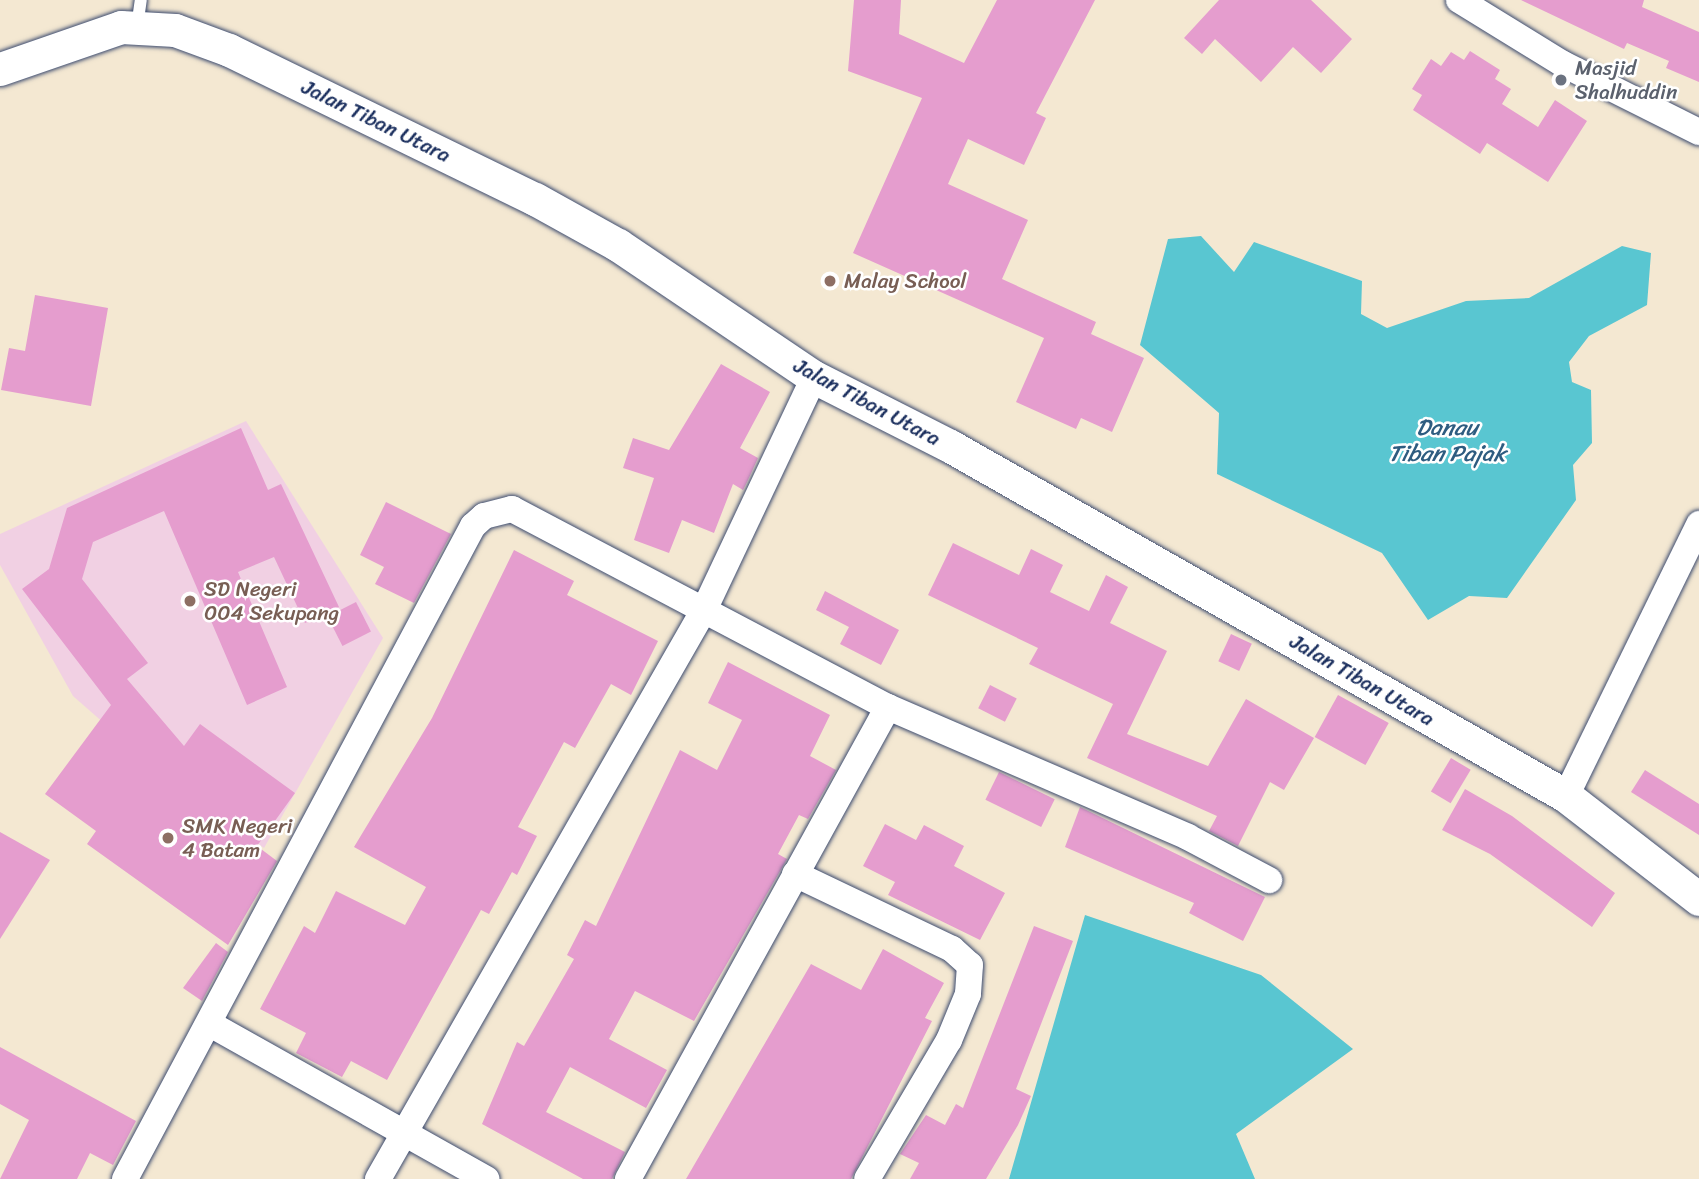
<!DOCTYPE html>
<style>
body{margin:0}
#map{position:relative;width:1699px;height:1179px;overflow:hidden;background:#f4e8d2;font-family:Sriracha,sans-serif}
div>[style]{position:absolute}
.built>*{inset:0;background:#f1d0e3}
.water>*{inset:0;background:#59c6d1}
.building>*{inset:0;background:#e59dce;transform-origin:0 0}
.roads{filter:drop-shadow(0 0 2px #3c4b6f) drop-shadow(0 0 2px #3c4b6f)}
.service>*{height:12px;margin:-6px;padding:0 6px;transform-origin:6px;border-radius:6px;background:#fff}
.minor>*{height:26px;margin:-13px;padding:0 13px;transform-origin:13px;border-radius:13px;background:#fff}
.tertiary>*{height:33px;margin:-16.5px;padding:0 16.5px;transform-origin:16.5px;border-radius:16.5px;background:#fff}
.dots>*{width:19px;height:19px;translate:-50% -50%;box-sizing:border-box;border:4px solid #fff;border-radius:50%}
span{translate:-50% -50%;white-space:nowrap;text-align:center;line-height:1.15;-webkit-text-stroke:5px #fff;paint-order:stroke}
.worship-label{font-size:21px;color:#5b616d}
.left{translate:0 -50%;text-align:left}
.street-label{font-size:21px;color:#1b2f5e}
.education-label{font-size:21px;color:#785e54}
.water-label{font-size:23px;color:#2e5c80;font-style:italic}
</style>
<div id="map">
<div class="built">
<div style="clip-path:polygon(246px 421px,383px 638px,264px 848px,162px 774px,73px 696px,0 565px,0 534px)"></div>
</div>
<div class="water">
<div style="clip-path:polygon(1201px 236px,1234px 272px,1254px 242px,1362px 281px,1361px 314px,1387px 328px,1466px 301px,1529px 298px,1622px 246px,1651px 253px,1647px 305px,1589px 336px,1569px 362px,1572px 382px,1591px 390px,1592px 443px,1573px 465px,1576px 500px,1507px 598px,1469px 596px,1428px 620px,1382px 553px,1217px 474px,1219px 413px,1140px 345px,1168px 239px)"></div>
<div style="clip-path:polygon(1085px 915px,1261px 975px,1353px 1049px,1236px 1134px,1255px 1179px,1009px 1179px)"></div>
</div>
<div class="building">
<div style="clip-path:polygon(854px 0,901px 0,899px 34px,964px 63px,997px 0,1095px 0,1036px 113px,1046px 118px,1024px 165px,968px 139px,948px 184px,1028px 220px,1002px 279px,1096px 322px,1091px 334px,1144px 358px,1112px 432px,1081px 418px,1076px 429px,1016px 402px,1044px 338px,853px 253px,922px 98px,848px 71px)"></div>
<div style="clip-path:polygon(1219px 0,1311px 0,1352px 39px,1321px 73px,1293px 47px,1261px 82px,1215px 39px,1202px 54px,1184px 38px)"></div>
<div style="clip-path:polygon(1521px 0,1644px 0,1642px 7px,1699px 32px,1699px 82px,1666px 68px,1669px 61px,1627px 43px,1624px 49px)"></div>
<div style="clip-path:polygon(1470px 51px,1500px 70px,1495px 79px,1511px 89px,1502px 104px,1538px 127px,1555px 100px,1587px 121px,1548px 182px,1487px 143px,1480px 154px,1413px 110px,1422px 95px,1412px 89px,1431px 59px,1441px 66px,1451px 52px,1464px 60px)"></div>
<div style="clip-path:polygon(35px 295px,108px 308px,91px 406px,1px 390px,9px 348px,25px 351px)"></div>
<div style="clip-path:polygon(721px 364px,770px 392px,740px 448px,758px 458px,748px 480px,743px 490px,733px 484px,714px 533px,682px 520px,669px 553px,634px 540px,654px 478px,623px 468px,633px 438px,669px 450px)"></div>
<div style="clip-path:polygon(241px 428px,268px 490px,281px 484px,339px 607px,305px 623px,274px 557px,238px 572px,287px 687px,247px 705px,164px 511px,93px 542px,82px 579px,148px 663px,127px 679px,184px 746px,200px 724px,295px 793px,257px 846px,277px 861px,228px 945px,87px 844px,96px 831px,45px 794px,111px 705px,22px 589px,49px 569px,67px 508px)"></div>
<div style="clip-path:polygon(386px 502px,451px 534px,414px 603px,375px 584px,384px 567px,360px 555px)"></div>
<div style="clip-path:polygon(953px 543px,1019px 575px,1031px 549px,1063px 565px,1050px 592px,1089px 611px,1106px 575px,1128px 587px,1110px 623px,1167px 651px,1127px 734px,1208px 766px,1246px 699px,1314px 738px,1284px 790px,1270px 782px,1238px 846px,1209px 831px,1217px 816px,1087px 758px,1113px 704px,1029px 664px,1038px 648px,928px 595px)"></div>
<div style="clip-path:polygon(514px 550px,574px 581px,567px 595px,658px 641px,631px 695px,611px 684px,575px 748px,564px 742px,518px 827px,537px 836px,517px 875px,512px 872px,489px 914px,481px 910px,387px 1080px,351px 1061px,342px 1077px,296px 1053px,306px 1033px,260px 1009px,304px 926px,315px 933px,336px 891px,405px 925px,426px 887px,354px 847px,432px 718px)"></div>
<div style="clip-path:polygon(825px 591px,899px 630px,881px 665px,840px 644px,849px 627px,816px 610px)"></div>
<div style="left:356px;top:602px;width:33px;height:32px;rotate:63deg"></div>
<div style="left:1231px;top:634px;width:23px;height:30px;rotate:25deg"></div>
<div style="clip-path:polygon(728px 662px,830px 715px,810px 756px,836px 770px,808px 819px,799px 815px,778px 854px,787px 859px,694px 1021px,635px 991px,609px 1039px,667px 1070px,646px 1108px,570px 1067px,546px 1112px,625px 1152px,612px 1179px,583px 1179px,482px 1124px,517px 1042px,524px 1046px,574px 959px,567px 955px,585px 920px,596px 926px,680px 750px,717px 770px,742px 720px,708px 703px)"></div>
<div style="left:990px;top:685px;width:30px;height:26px;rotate:27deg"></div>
<div style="left:1338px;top:695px;width:58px;height:48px;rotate:29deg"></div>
<div style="left:1451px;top:758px;width:23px;height:39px;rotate:31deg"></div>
<div style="clip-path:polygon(1645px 770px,1699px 804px,1699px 835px,1631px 792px)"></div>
<div style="left:999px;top:772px;width:62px;height:31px;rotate:26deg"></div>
<div style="clip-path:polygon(1465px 789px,1512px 816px,1615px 893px,1592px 927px,1490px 854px,1442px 830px)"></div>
<div style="clip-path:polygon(1080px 807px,1265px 897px,1243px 941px,1189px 913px,1194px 903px,1065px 847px)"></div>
<div style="clip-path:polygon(885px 824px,916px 840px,924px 825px,964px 846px,954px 866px,1005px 893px,980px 940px,888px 895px,895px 882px,863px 866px)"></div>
<div style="clip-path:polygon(0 832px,50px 860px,0 939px)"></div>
<div style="clip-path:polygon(1034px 926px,1073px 941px,1016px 1089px,1031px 1096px,1018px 1125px,986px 1179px,910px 1179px,919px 1163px,900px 1154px,926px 1115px,945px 1125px,956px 1104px,963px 1108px)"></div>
<div style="clip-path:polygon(216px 943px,228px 952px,202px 1001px,183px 988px)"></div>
<div style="clip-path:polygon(883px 949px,944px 983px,925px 1018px,932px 1021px,851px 1179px,686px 1179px,811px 964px,861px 990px)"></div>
<div style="clip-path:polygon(0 1047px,136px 1121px,113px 1165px,90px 1153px,77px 1179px,0 1179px,29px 1120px,0 1104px)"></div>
</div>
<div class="roads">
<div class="service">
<div style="left:137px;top:27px;width:27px;rotate:-82deg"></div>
</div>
<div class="minor">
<div style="left:1459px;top:0;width:122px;rotate:31.6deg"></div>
<div style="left:1563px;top:64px;width:152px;rotate:26.6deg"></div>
<div style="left:888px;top:707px;width:327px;rotate:23.4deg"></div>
<div style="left:1188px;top:837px;width:92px;rotate:28deg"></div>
<div style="left:1566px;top:796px;width:303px;rotate:-63.9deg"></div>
<div style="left:795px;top:874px;width:174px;rotate:25.5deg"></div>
<div style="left:952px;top:949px;width:24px;rotate:42deg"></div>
<div style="left:970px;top:965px;width:29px;rotate:94deg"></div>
<div style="left:968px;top:994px;width:50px;rotate:112.4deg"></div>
<div style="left:949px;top:1040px;width:161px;rotate:120.5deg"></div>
<div style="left:210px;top:1024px;width:317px;rotate:29.3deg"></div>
<div style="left:125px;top:1179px;width:740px;rotate:-61.95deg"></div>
<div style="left:473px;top:526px;width:15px;rotate:-42deg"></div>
<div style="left:484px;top:516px;width:29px;rotate:-14deg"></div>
<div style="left:512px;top:509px;width:425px;rotate:27.8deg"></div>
<div style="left:888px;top:707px;width:539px;rotate:118.85deg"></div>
<div style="left:378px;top:1179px;width:658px;rotate:-60.2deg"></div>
<div style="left:705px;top:608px;width:255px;rotate:-64.7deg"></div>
</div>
<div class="tertiary">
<div style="left:0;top:69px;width:128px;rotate:-19.1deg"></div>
<div style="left:121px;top:27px;width:54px;rotate:3.2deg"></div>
<div style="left:175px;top:30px;width:58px;rotate:20.3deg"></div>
<div style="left:229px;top:50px;width:340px;rotate:26deg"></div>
<div style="left:535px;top:199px;width:95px;rotate:29deg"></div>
<div style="left:618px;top:245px;width:236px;rotate:34deg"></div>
<div style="left:814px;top:377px;width:153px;rotate:26.9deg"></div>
<div style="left:950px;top:446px;width:708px;rotate:29.6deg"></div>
<div style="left:1566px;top:796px;width:168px;rotate:37.8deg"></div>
</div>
</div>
<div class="dots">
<div style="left:1561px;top:80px;background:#6b7280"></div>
<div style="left:830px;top:281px;background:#8d6e63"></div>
<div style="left:190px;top:601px;background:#8d6e63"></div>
<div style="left:168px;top:838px;background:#8d6e63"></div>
</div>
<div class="worship-label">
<span class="left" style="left:1575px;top:80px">Masjid<br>Shalhuddin</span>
</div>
<div class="street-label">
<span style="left:376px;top:121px;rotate:26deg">Jalan Tiban Utara</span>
<span style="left:867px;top:402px;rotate:28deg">Jalan Tiban Utara</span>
<span style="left:1362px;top:680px;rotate:30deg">Jalan Tiban Utara</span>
</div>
<div class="education-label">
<span class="left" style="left:844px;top:281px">Malay School</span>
<span class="left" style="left:204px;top:601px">SD Negeri<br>004 Sekupang</span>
<span class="left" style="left:182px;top:838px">SMK Negeri<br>4 Batam</span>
</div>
<div class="water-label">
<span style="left:1447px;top:441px">Danau<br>Tiban Pajak</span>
</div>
</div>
